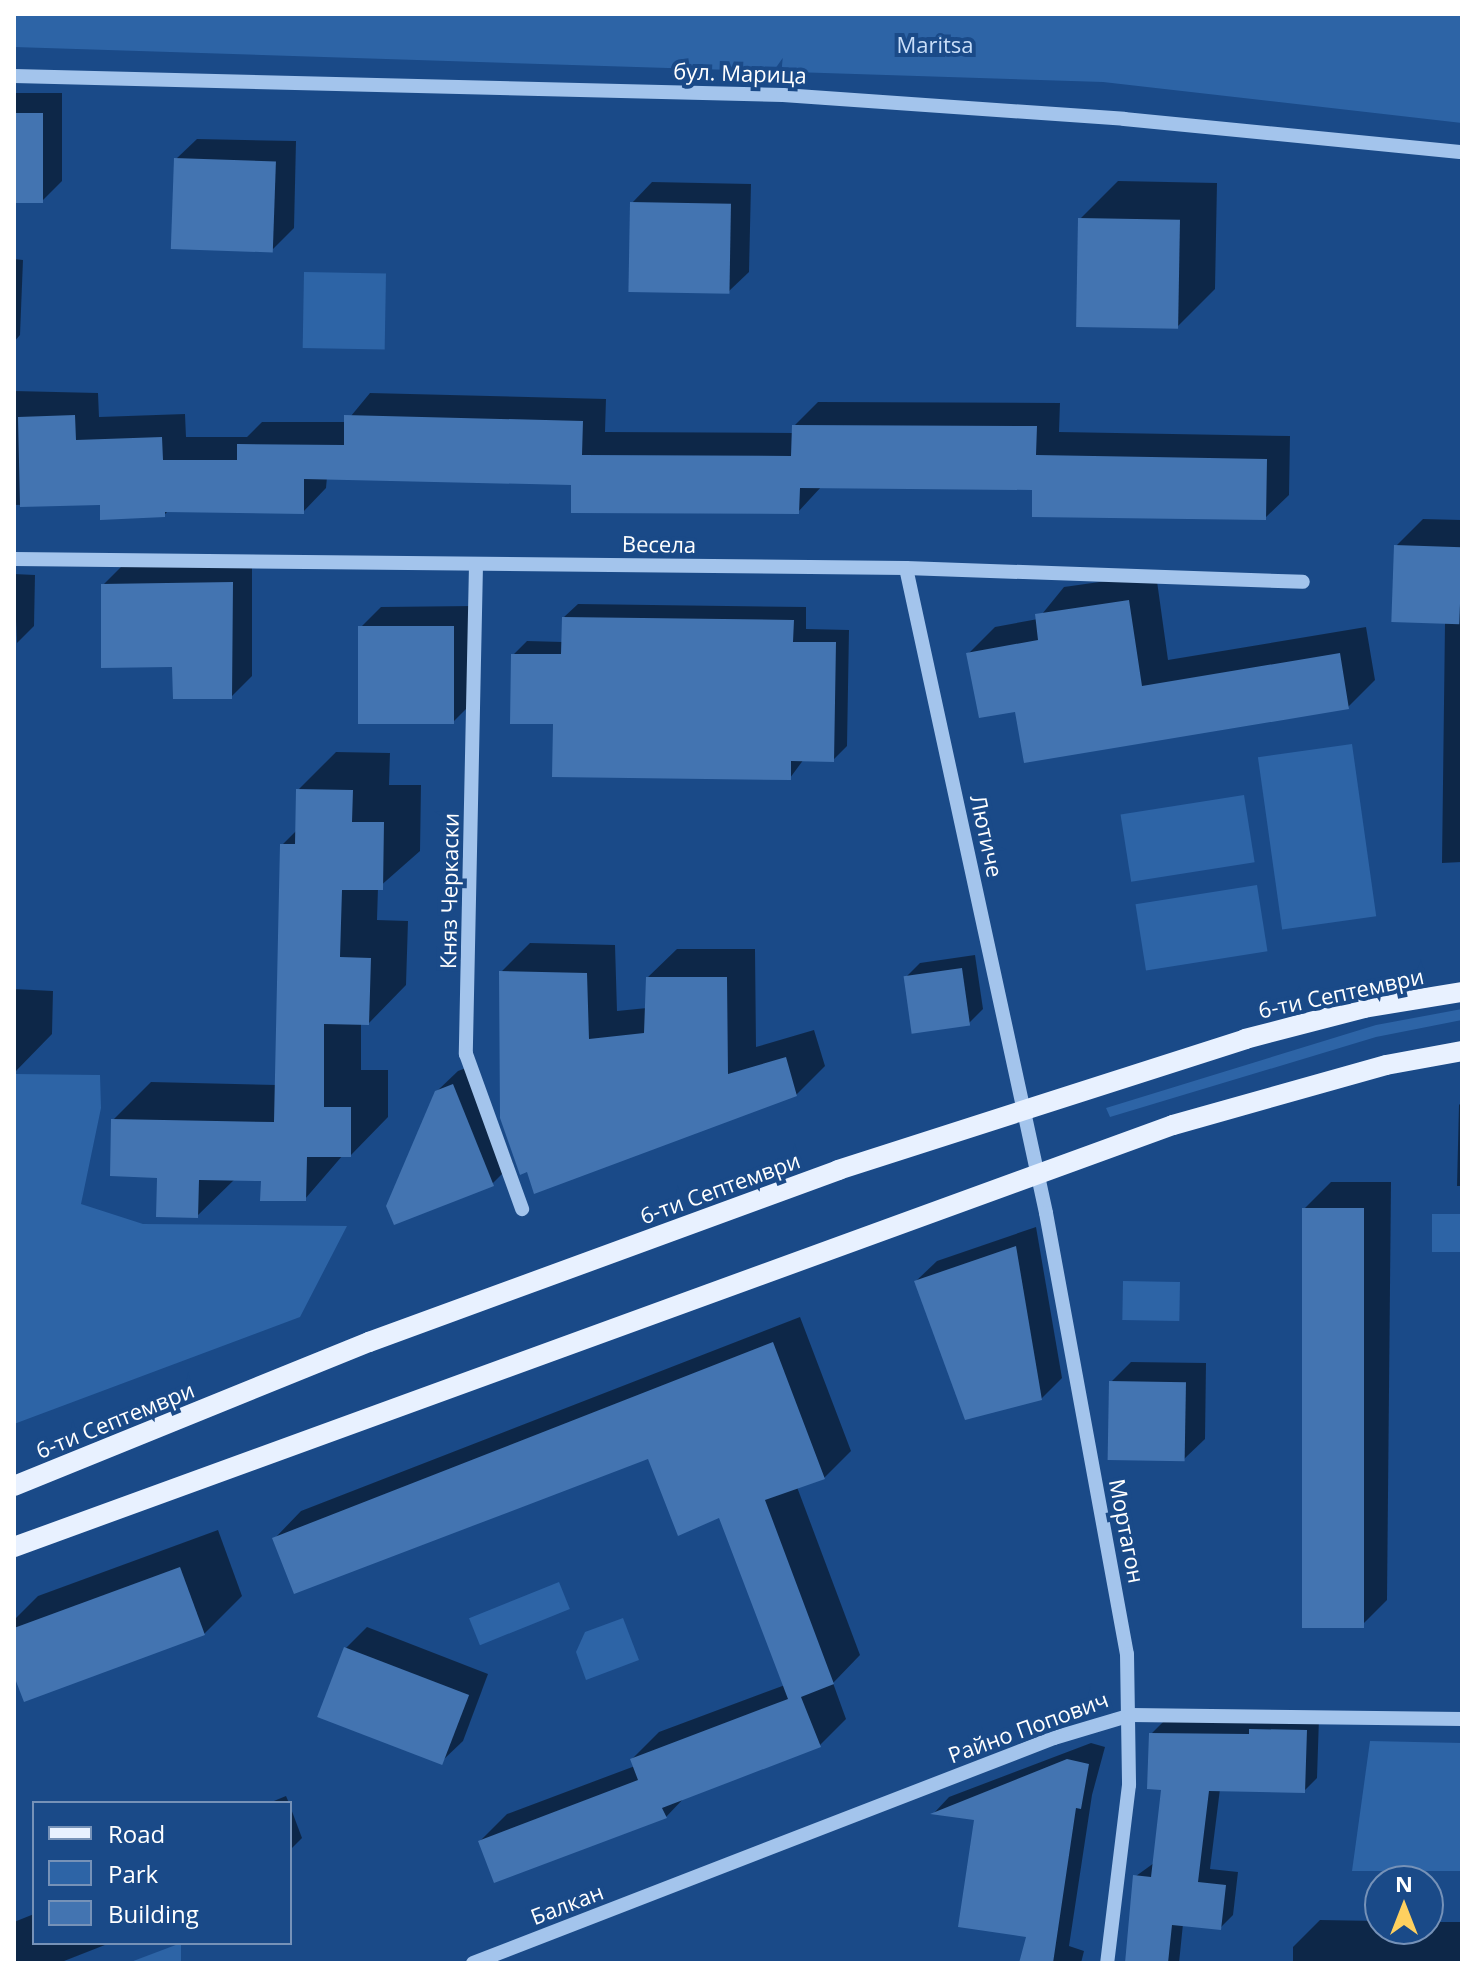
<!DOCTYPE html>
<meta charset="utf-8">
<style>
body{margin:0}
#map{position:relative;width:1476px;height:1977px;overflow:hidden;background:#1a4a88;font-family:"Open Sans",sans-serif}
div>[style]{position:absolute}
.green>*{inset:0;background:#2d64a6;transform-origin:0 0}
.shadow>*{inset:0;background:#0007}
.building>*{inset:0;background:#4374b1;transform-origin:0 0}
.minor>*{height:14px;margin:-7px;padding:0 7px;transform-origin:7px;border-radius:7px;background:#a3c4ec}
.major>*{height:20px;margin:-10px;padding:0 10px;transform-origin:10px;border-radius:10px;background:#e8f1ff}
span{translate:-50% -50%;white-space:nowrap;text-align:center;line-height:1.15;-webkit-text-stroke:8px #1a4a88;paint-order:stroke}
.park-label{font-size:22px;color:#c8def9}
.street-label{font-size:22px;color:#fff}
.frame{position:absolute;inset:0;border:16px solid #fff;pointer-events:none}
.legend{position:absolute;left:32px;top:1801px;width:260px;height:144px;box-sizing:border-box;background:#1a4a88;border:2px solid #7692b8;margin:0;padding:10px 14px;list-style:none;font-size:24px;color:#fff}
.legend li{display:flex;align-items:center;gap:16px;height:40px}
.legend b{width:40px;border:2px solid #7692b8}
.north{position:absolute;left:1364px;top:1865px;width:80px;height:80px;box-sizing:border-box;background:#1a4a88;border:2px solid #7692b8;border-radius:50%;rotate:0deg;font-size:22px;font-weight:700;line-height:32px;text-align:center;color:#fff}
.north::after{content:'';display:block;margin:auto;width:28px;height:36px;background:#fed05f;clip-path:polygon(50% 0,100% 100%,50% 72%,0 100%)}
</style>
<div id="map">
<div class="green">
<div style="clip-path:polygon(14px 14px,1462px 14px,1462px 123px,1103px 82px,14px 47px)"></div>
<div style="left:304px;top:272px;width:82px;height:76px;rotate:1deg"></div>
<div style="left:1352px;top:744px;width:174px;height:95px;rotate:82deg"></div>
<div style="left:1244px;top:795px;width:68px;height:125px;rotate:81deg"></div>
<div style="left:1257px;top:885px;width:67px;height:123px;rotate:81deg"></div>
<div style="clip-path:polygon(1462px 1009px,1462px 1020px,1376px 1037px,1110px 1117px,1106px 1108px,1376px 1025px)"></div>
<div style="clip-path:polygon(14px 1074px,100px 1075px,101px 1108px,81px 1204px,143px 1224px,347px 1226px,300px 1317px,14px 1424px)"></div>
<div style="left:1432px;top:1214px;width:30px;height:38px"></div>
<div style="left:1123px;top:1281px;width:57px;height:39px;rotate:1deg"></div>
<div style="left:559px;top:1582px;width:29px;height:97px;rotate:68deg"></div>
<div style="clip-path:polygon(623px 1618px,639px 1660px,586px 1680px,576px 1652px,585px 1632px)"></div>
<div style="clip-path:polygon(1370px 1741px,1462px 1743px,1462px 1871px,1352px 1871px)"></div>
<div style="clip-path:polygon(181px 1943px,181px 1963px,128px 1963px)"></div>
</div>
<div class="shadow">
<div style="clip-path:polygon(14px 93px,62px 93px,62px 181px,41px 202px,14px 201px)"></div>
<div style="clip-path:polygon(197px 139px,296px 141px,294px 228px,273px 249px,176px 159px)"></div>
<div style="clip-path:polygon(1118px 181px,1217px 183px,1215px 289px,1177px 327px,1080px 219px)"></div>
<div style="clip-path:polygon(652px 182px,751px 184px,749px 272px,728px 292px,632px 203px)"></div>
<div style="clip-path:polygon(14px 259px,23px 260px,20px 335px,14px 342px)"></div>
<div style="clip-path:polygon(14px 391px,98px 393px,99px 417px,185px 414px,186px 437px,247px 437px,262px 422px,346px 422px,370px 393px,606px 399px,605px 432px,794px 433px,794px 426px,818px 402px,1060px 403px,1059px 432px,1290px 436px,1289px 495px,1265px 518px,1034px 488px,822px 486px,798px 512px,573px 483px,327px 477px,326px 488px,303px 512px,169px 510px,164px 515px,102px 503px,14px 505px)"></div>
<div style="clip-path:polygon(1423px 519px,1462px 520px,1462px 862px,1442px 863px,1445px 622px,1396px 546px)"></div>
<div style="clip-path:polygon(252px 563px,252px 676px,231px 697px,174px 665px,103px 585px,124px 564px)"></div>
<div style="clip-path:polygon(14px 574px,35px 575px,34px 626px,17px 643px)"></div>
<div style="clip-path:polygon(1156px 574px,1168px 660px,1366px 627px,1375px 680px,1348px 707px,1017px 709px,968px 654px,995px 627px,1038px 619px,1064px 587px)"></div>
<div style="clip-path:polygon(578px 604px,806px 607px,806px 629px,849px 630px,847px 746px,833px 760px,804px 759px,790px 778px,555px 722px,513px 655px,527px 641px,563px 642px,564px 617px)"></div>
<div style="clip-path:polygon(473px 606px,474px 701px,453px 722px,360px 628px,381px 607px)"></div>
<div style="clip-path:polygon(336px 752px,390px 753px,389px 785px,421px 785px,420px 851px,378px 888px,377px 920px,408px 921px,406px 985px,369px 1023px,361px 1023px,361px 1070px,388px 1070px,388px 1117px,351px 1155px,343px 1155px,305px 1199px,263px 1179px,235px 1179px,197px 1216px,113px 1120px,151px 1082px,277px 1085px,282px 845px,297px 830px,298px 790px)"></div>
<div style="clip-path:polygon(14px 928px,14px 989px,53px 991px,52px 1034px,15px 1072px)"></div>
<div style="clip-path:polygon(530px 943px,615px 945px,617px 1011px,647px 1008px,648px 977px,677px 949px,755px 949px,756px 1047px,814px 1030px,825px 1066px,796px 1095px,535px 1191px,501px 972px)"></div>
<div style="clip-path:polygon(975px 955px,983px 1009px,969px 1023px,906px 977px,920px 963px)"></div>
<div style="clip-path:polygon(474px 1065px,513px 1163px,492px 1184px,436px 1092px,458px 1071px)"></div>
<div style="clip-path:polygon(1462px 1102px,1462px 1186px,1457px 1186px,1459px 1105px)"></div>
<div style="clip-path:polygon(1331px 1182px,1391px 1182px,1387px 1600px,1360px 1627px,1304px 1209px)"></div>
<div style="clip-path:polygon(1036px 1227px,1062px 1378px,1041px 1399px,916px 1281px,937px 1261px)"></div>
<div style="clip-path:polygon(800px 1317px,851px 1451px,824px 1478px,797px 1487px,860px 1655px,833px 1683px,846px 1719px,819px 1746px,686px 1796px,666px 1817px,480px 1841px,507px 1814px,635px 1766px,632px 1759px,659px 1732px,785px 1685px,720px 1515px,649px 1457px,275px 1538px,301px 1511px)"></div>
<div style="clip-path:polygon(1131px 1362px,1206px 1363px,1205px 1439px,1184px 1459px,1111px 1382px)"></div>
<div style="clip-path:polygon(218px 1530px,242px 1596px,204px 1634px,14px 1670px,14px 1620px,38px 1596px)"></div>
<div style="clip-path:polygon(367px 1627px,488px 1674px,463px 1741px,442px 1761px,346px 1648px)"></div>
<div style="clip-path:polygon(1319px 1718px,1317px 1778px,1304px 1791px,1220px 1789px,1210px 1869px,1238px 1872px,1233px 1915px,1220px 1928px,1183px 1924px,1179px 1963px,1127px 1963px,1136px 1876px,1154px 1863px,1164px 1788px,1151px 1734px,1164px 1721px)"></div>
<div style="clip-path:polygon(1091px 1743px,1105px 1747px,1092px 1795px,1069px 1946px,1084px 1951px,1081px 1963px,1021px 1963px,1029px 1936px,976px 1818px,934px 1813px,949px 1797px)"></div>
<div style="clip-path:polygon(286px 1796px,289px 1803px,269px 1803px)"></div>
<div style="clip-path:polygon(290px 1806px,302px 1838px,290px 1850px)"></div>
<div style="clip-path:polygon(34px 1914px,34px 1943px,110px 1943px,59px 1963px,14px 1963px,14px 1922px)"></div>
<div style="clip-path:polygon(1320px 1920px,1380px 1921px,1380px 1929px,1428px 1929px,1428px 1922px,1462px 1922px,1462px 1963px,1293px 1963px,1293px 1947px)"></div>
</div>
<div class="building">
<div style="left:14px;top:113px;width:29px;height:90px"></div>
<div style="left:174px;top:158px;width:102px;height:91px;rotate:2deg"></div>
<div style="left:630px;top:202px;width:101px;height:90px;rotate:1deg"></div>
<div style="left:1078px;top:218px;width:102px;height:109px;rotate:1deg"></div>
<div style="clip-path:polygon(75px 415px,76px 440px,162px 437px,163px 460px,237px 460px,237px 444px,344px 445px,344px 415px,583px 421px,582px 455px,791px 456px,792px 425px,1037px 426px,1036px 455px,1267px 459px,1266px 520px,1032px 517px,1032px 490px,800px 488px,799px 514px,571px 513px,571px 485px,304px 479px,304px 514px,165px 512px,165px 517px,100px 520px,100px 505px,20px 507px,18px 417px)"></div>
<div style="left:1394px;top:545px;width:68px;height:77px;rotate:2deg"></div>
<div style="clip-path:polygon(233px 582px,232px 699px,173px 699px,172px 667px,101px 668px,101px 584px)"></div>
<div style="clip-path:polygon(1129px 600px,1142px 686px,1340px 653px,1349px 709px,1024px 763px,1015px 712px,979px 718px,966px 653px,1038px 640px,1035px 614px)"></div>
<div style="clip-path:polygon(562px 617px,794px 620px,793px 642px,836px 642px,834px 762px,791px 761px,791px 780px,552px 777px,553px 724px,510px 724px,511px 654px,561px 654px)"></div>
<div style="left:454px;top:626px;width:98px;height:96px;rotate:90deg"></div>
<div style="clip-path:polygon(296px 789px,353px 790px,352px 822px,384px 822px,383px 890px,342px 890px,340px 957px,371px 958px,369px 1025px,324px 1024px,324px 1107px,351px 1107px,351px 1157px,307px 1157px,306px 1201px,260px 1201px,261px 1181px,199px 1180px,198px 1218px,156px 1217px,157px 1178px,110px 1176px,111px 1119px,274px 1122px,280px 844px,295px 844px)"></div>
<div style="left:962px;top:968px;width:58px;height:59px;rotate:82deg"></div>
<div style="clip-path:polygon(499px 971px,587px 973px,589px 1039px,644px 1033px,646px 977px,727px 977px,728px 1074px,786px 1057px,797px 1096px,534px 1194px,527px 1172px,520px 1175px,500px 1118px)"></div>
<div style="clip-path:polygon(453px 1084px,494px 1186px,394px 1225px,386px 1206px,435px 1091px)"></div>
<div style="left:1302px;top:1208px;width:62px;height:420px"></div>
<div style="clip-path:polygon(1016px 1246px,1042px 1400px,965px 1420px,914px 1281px)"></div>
<div style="clip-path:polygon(773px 1342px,825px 1479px,765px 1500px,834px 1684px,801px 1697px,821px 1747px,662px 1808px,667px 1818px,494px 1883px,478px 1841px,638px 1780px,630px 1759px,788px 1699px,719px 1518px,678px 1536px,648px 1459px,294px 1594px,272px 1538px)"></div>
<div style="left:1109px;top:1381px;width:77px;height:79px;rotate:1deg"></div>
<div style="clip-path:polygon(180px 1567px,205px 1635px,24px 1702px,14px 1676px,14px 1628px)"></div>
<div style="left:344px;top:1647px;width:134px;height:75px;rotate:21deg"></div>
<div style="clip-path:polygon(1249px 1729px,1307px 1730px,1305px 1793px,1209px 1791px,1198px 1882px,1226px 1885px,1221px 1930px,1172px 1925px,1168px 1963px,1125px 1963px,1133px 1875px,1151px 1877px,1161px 1790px,1147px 1789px,1149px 1733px,1249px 1734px)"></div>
<div style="clip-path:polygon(1067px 1759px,1089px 1764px,1081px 1809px,1076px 1808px,1053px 1963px,1019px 1963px,1026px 1937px,958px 1927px,974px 1820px,930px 1814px)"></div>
</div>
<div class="minor">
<div style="left:14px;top:76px;width:769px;rotate:1.42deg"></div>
<div style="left:783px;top:95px;width:342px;rotate:4deg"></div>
<div style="left:1124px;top:119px;width:340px;rotate:5.6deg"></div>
<div style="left:14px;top:559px;width:892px;rotate:0.58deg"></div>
<div style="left:906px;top:568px;width:397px;rotate:2deg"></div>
<div style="left:476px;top:565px;width:489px;rotate:91.2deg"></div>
<div style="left:466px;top:1054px;width:165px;rotate:70.1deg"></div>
<div style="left:906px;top:568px;width:660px;rotate:77.75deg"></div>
<div style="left:1046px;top:1213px;width:448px;rotate:79.6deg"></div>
<div style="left:1127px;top:1654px;width:131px;rotate:89.1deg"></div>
<div style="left:1129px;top:1785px;width:179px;rotate:97deg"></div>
<div style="left:473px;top:1963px;width:623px;rotate:-21.17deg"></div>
<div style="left:1054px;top:1738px;width:80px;rotate:-16.6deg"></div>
<div style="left:1131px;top:1715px;width:331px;rotate:0.7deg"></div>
</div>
<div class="major">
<div style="left:14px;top:1486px;width:383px;rotate:-22.1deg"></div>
<div style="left:369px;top:1342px;width:500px;rotate:-20.1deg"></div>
<div style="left:838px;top:1170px;width:428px;rotate:-17.8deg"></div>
<div style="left:1245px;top:1039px;width:123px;rotate:-14.6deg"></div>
<div style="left:1364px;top:1008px;width:99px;rotate:-9.3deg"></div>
<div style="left:14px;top:1547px;width:1233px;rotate:-20.01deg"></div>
<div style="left:1173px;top:1125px;width:221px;rotate:-15.7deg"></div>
<div style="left:1386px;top:1065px;width:77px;rotate:-10.4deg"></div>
</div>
<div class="park-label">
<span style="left:935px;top:45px">Maritsa</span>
</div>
<div class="street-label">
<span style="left:740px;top:73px;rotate:2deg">бул. Марица</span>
<span style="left:659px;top:544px;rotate:1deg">Весела</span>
<span style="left:987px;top:836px;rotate:78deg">Лютиче</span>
<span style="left:449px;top:891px;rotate:-89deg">Княз Черкаски</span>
<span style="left:1341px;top:993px;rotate:-12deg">6-ти Септември</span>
<span style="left:720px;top:1188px;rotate:-20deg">6-ти Септември</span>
<span style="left:115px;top:1420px;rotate:-22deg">6-ти Септември</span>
<span style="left:1127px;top:1531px;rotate:79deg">Мортагон</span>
<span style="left:1028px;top:1727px;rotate:-20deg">Райно Попович</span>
<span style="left:567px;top:1904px;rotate:-21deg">Балкан</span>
</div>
<div class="frame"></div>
<ul class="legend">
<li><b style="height:10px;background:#e8f1ff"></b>Road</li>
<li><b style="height:22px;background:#2d64a6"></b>Park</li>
<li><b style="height:22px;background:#4374b1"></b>Building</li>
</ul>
<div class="north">N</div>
</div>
